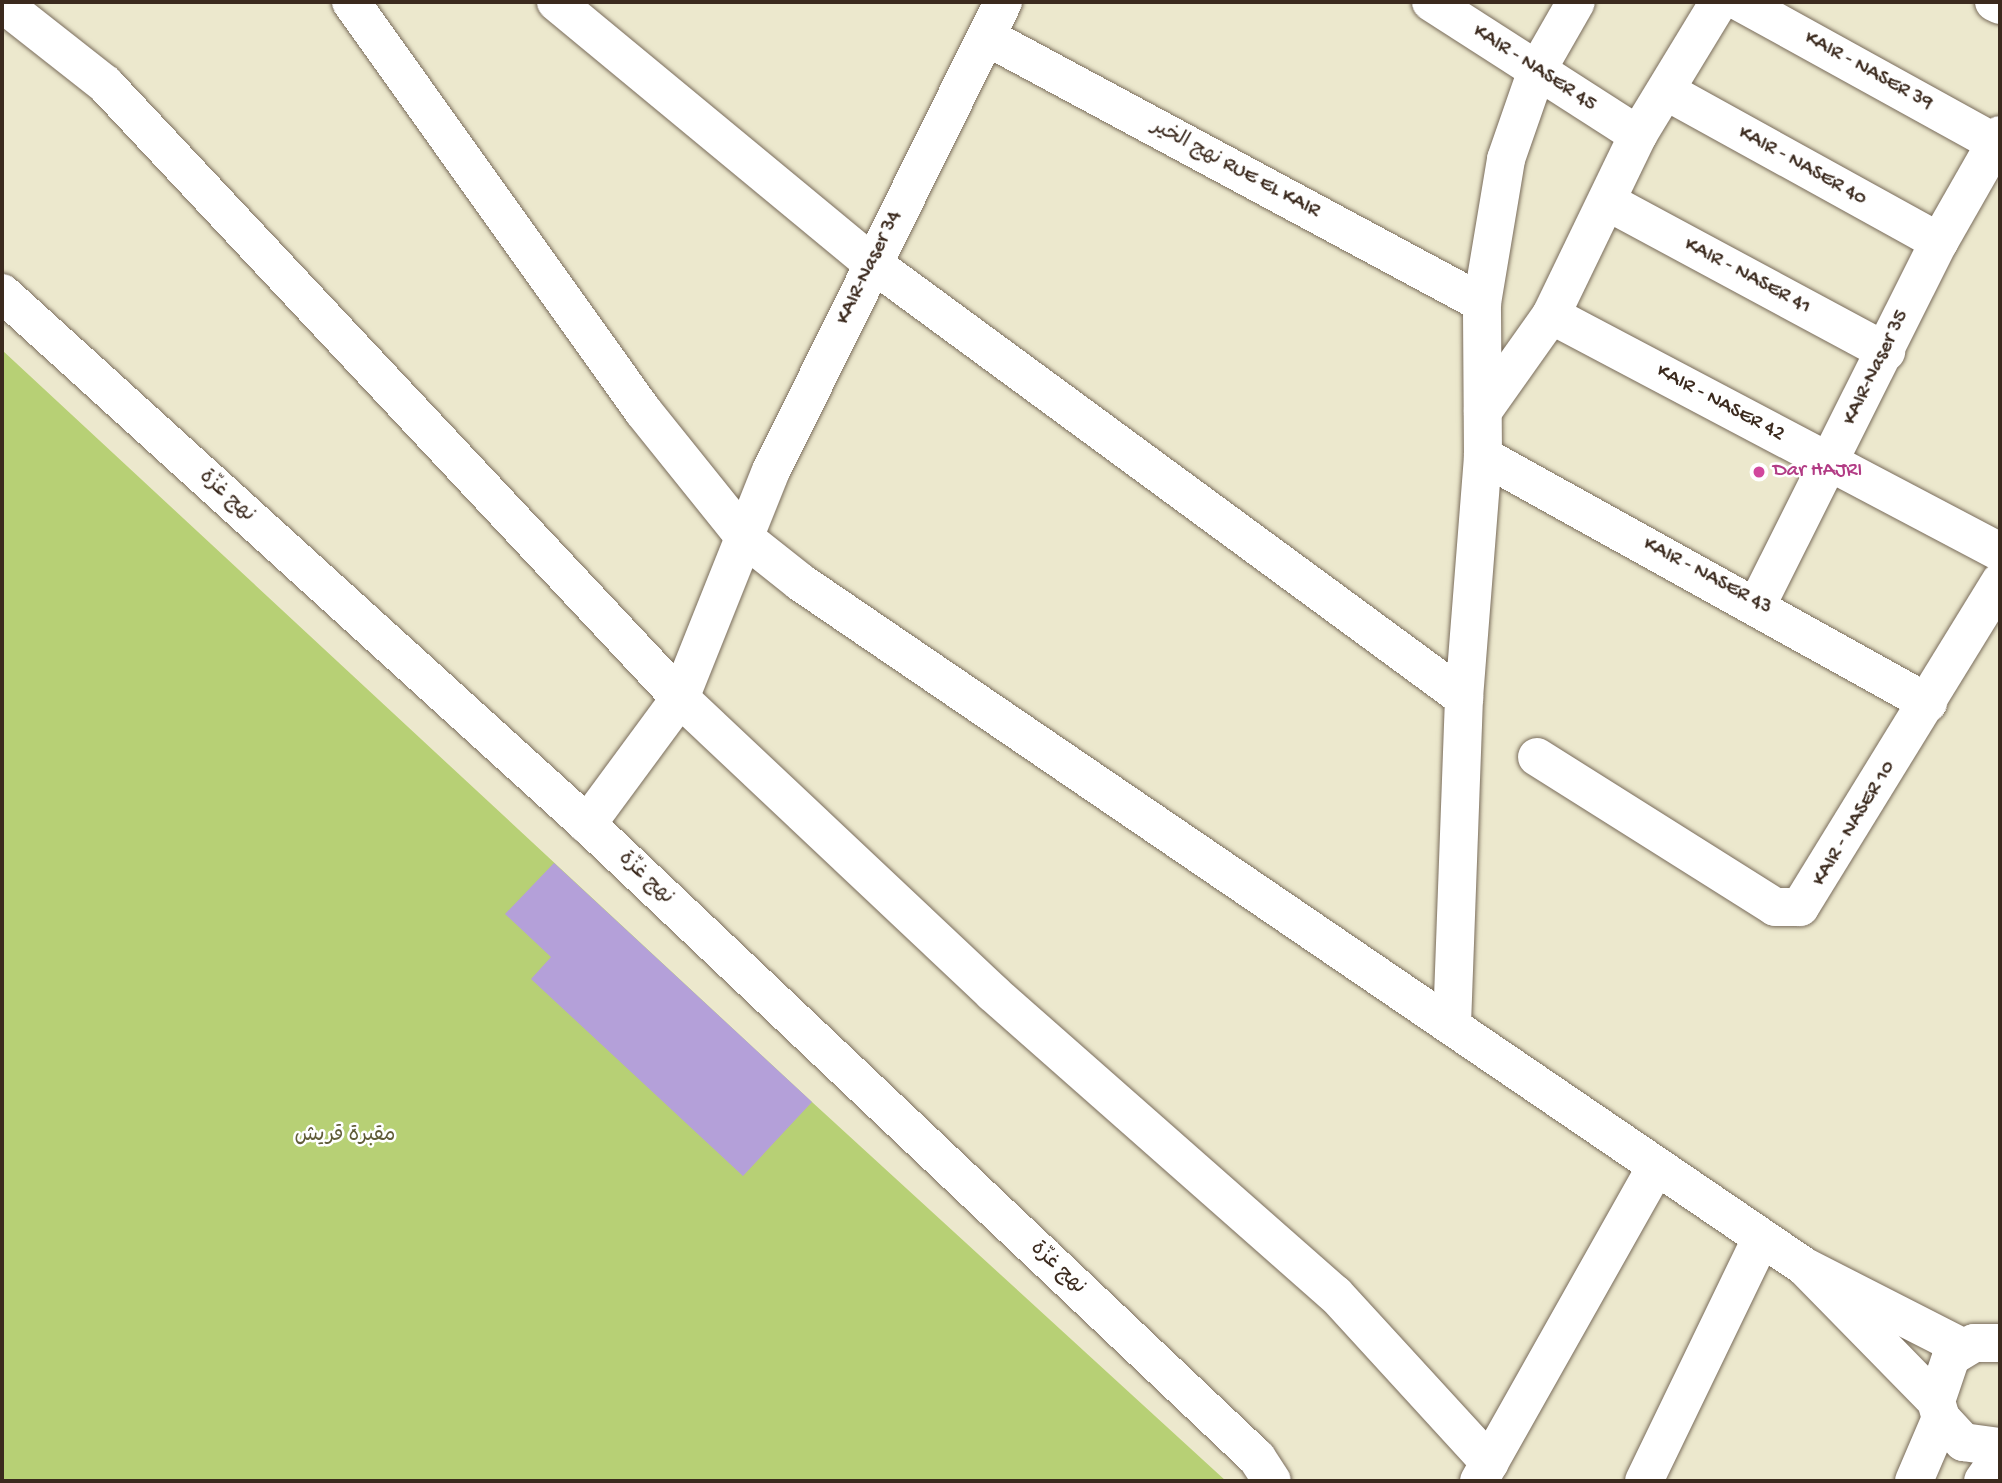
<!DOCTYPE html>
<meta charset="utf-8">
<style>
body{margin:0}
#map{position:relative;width:2002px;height:1483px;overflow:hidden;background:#ece8cd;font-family:"Gochi Hand","Playpen Sans Arabic",sans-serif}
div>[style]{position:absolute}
.green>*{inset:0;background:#b7d075}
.building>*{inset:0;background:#b4a0d9}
.roads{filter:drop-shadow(0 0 2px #796c5b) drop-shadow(0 0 2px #796c5b)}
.minor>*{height:38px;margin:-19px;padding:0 19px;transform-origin:19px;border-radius:19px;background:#fff}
.major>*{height:38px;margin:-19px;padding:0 19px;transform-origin:19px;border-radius:19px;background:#fff}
.dots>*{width:19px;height:19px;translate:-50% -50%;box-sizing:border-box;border:4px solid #fff;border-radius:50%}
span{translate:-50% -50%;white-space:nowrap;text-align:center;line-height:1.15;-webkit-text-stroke:5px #fff;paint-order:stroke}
.street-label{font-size:21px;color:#3b2a1e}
.hotel-label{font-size:21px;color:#b23c85}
.left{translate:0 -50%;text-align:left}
.park-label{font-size:21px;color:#605c38}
.frame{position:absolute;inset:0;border:4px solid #3b2a1e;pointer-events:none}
</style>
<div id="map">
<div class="green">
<div style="clip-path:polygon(2px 350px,812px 1102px,1226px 1481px,2px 1481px)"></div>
</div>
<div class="building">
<div style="clip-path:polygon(554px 863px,812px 1102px,743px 1176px,531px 979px,551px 957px,505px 914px)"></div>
</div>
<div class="roads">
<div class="minor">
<div style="left:556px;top:2px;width:410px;rotate:39.6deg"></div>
<div style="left:872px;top:263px;width:735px;rotate:36.31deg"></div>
<div style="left:1003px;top:2px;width:525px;rotate:116.32deg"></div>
<div style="left:770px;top:473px;width:242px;rotate:111.8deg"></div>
<div style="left:680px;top:698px;width:430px;rotate:43.3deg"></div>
<div style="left:993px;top:993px;width:456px;rotate:41.4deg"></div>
<div style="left:1335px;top:1294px;width:229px;rotate:47.5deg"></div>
<div style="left:1431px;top:2px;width:246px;rotate:32.7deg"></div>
<div style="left:1740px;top:2px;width:291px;rotate:28.9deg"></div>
<div style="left:1994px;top:2px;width:7px;rotate:27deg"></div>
<div style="left:2px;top:3px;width:131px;rotate:38.2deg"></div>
<div style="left:105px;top:84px;width:841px;rotate:46.88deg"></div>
<div style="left:680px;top:698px;width:157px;rotate:126.4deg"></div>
<div style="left:987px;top:37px;width:562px;rotate:28.25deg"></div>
<div style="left:1666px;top:91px;width:312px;rotate:28.9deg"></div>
<div style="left:1608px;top:202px;width:316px;rotate:28.3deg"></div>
<div style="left:2px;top:293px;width:790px;rotate:42.23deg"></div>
<div style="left:587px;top:824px;width:922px;rotate:43.42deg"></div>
<div style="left:1257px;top:1458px;width:27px;rotate:57deg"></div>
<div style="left:1551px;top:315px;width:508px;rotate:27.83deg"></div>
<div style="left:1483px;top:411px;width:118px;rotate:-54.7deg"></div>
<div style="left:1551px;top:315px;width:200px;rotate:-64.2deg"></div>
<div style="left:1638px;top:135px;width:156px;rotate:-58.7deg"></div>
<div style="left:1483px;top:456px;width:509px;rotate:29.03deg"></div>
<div style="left:1758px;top:603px;width:404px;rotate:-63.4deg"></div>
<div style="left:1939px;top:242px;width:123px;rotate:-60.3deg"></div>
<div style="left:1537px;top:757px;width:281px;rotate:32.2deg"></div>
<div style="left:1775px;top:907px;width:25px"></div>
<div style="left:1800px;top:907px;width:382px;rotate:-58.4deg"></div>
<div style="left:1452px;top:1025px;width:327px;rotate:-87.9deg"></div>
<div style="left:1464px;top:698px;width:243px;rotate:-85.5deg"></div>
<div style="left:1483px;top:456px;width:153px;rotate:-90.4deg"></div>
<div style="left:1482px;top:303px;width:146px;rotate:-80.5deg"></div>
<div style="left:1506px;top:159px;width:94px;rotate:-70.8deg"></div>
<div style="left:1537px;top:70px;width:78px;rotate:-60.2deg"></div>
<div style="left:1479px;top:1481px;width:358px;rotate:-60.6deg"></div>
<div style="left:1644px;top:1481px;width:269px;rotate:-64.2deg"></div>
</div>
<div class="major">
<div style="left:351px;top:2px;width:503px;rotate:54.48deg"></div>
<div style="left:643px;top:411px;width:164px;rotate:51.2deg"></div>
<div style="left:746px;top:539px;width:69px;rotate:38.5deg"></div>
<div style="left:800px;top:582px;width:1216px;rotate:34.28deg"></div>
<div style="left:2000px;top:1343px;width:26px;rotate:180deg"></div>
<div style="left:1974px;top:1343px;width:27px;rotate:149deg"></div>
<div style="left:1951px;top:1357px;width:46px;rotate:108.8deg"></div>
<div style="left:1936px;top:1401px;width:18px;rotate:74deg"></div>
<div style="left:1941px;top:1418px;width:33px;rotate:47deg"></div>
<div style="left:1963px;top:1442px;width:37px;rotate:8deg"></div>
<div style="left:1936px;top:1401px;width:187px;rotate:-134.4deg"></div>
<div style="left:1805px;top:1267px;width:178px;rotate:27deg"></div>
<div style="left:1914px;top:1481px;width:69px;rotate:-66.8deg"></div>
<div style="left:1983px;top:1481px;width:29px;rotate:-55deg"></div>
</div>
</div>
<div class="dots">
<div style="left:1759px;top:472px;background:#d1479c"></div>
</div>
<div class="street-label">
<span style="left:1534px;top:69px;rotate:33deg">KAIR - NASER 45</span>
<span style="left:1868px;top:72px;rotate:29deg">KAIR - NASER 39</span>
<span style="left:1802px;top:167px;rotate:29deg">KAIR - NASER 40</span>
<span style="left:1235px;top:170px;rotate:28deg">نهج الخير RUE EL KAIR</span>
<span style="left:870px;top:268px;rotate:-64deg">KAIR-Naser 34</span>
<span style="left:1747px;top:277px;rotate:28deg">KAIR - NASER 41</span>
<span style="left:1877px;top:368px;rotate:-64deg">KAIR-Naser 35</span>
<span style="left:1720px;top:404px;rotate:28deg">KAIR - NASER 42</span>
<span style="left:226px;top:497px;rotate:42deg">نهج غزّة</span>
<span style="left:1707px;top:577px;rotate:28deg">KAIR - NASER 43</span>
<span style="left:1855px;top:824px;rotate:-59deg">KAIR - NASER 10</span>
<span style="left:645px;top:879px;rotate:43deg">نهج غزّة</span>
<span style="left:1057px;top:1269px;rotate:43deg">نهج غزّة</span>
</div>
<div class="hotel-label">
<span class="left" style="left:1773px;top:472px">Dar HAJRI</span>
</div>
<div class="park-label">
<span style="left:345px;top:1137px">مقبرة قريش</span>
</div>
<div class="frame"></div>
</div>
